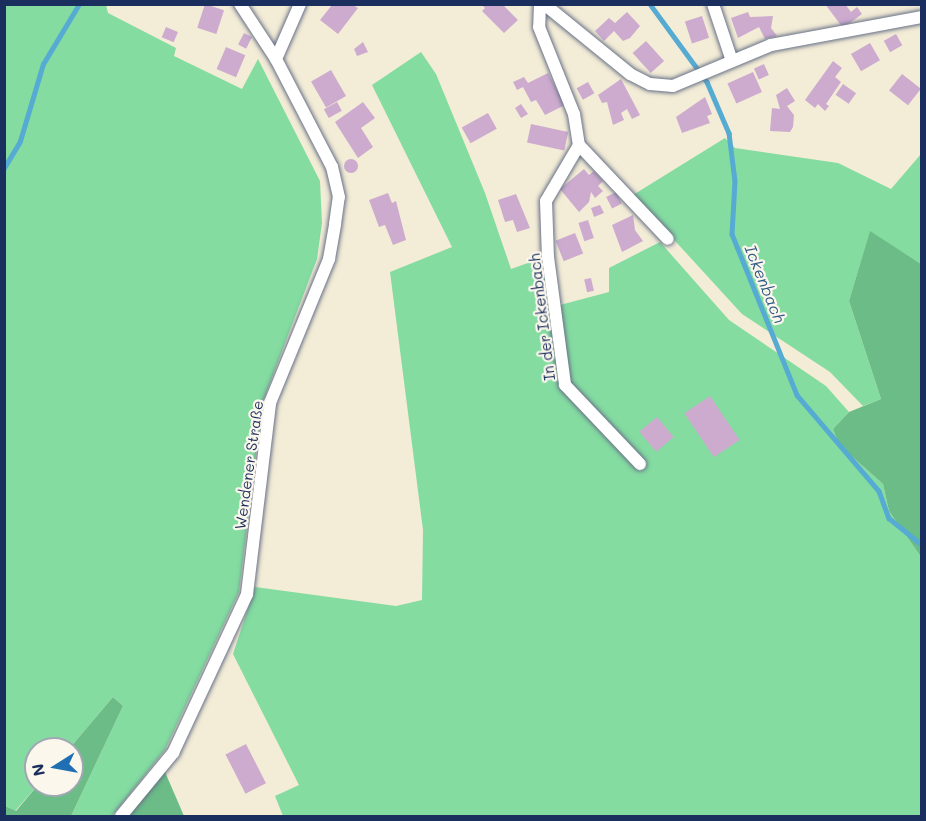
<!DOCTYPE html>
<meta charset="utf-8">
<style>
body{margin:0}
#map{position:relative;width:926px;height:821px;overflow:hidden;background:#f3ecd6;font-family:Mali,sans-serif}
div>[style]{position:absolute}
.green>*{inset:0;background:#84dca1}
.forest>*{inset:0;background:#6bbc87}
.stream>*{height:4.5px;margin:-2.25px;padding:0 2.25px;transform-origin:2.25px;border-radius:2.25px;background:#56abd2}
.building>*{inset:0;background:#cdabcf;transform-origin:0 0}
.round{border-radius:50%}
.roads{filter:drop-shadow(0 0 2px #677188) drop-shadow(0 0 2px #677188)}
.minor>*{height:12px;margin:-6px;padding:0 6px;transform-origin:6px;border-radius:6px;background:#fff}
span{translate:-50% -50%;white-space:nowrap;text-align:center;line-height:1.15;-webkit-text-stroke:4.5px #fbf7ec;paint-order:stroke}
.street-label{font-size:15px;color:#1b2f5e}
.water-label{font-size:16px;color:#305a87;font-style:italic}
.frame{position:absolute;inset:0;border:6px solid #1b2f5e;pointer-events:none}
.north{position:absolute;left:24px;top:737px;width:60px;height:60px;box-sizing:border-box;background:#fbf7ec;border:2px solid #a1a7b3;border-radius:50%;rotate:259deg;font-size:16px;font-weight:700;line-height:24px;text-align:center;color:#1b2f5e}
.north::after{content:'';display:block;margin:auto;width:21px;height:27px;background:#1f6fb2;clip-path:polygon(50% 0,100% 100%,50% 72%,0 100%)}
</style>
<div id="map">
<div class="green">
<div style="clip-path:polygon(5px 5px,106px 5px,108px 13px,176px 48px,174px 56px,242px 89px,258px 59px,320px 181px,322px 223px,317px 259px,262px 404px,239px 592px,165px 750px,112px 816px,71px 816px,123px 706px,113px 697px,69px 749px,36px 749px,38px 785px,15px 811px,5px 806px)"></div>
<div style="clip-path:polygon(421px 52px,436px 74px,485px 193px,511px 269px,542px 258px,560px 305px,609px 292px,609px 268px,660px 242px,729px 320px,826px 386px,849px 412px,833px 429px,839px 445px,883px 484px,889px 511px,921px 557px,921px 816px,283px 816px,275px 796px,299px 785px,233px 654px,255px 587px,396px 606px,422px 600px,423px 530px,390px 272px,452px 247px,372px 85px)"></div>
<div style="clip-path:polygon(725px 138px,735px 148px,838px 163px,891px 189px,921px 154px,921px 264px,870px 232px,849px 301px,881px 399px,863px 406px,830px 372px,742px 314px,633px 195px)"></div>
</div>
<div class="forest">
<div style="clip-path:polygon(870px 231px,921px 264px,921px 557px,889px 511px,883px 484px,839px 445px,833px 429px,849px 412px,881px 399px,849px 301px)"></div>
<div style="clip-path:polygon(113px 697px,123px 706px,71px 816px,5px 816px,5px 806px,16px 811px,38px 785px,72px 785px,72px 749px,69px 749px)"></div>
<div style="clip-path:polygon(165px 772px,184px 816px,129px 816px)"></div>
</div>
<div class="stream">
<div style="left:650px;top:4px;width:97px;rotate:53.8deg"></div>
<div style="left:707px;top:82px;width:56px;rotate:66.7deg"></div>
<div style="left:729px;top:133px;width:48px;rotate:82.9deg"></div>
<div style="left:735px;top:181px;width:53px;rotate:93.2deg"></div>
<div style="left:732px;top:234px;width:174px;rotate:68deg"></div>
<div style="left:797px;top:395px;width:126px;rotate:49.5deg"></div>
<div style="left:879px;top:491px;width:29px;rotate:70deg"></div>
<div style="left:889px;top:518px;width:43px;rotate:39.3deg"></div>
<div style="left:4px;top:168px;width:31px;rotate:-59deg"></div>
<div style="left:20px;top:141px;width:80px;rotate:-73.4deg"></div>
<div style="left:43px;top:64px;width:70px;rotate:-59deg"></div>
</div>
<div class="building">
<div style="left:205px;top:4px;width:20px;height:25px;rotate:18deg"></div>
<div style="clip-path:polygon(481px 4px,502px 4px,518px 20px,504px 33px,482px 11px,485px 8px)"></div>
<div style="clip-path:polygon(825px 4px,845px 4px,851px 12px,857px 7px,862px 14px,843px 28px)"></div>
<div style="clip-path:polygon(332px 5px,353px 5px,358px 8px,338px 34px,320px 20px)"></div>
<div style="clip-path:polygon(627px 12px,640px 26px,630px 38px,623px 41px,614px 31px,604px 41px,595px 31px,609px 18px,615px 23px)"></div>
<div style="clip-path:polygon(748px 12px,750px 17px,773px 16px,771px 28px,777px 36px,765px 39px,759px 27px,738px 38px,731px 18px)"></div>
<div style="left:702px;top:16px;width:23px;height:18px;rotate:72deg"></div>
<div style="left:166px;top:27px;width:13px;height:11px;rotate:23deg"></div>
<div style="left:244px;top:33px;width:9px;height:13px;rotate:27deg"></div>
<div style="left:896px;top:34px;width:13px;height:14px;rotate:61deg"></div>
<div style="left:646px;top:41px;width:27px;height:18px;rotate:48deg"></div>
<div style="clip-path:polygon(363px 42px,368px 52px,357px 56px,354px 49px)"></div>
<div style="left:870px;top:43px;width:20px;height:22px;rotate:60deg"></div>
<div style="left:226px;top:47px;width:21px;height:24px;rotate:23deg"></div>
<div style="clip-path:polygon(833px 61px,842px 68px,835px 77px,841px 82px,826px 104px,829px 106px,825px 111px,818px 104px,815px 108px,805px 100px)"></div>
<div style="left:764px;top:64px;width:12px;height:11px;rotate:66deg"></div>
<div style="left:331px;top:70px;width:30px;height:23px;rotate:60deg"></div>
<div style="left:753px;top:72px;width:22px;height:28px;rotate:66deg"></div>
<div style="clip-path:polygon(548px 73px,565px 105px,545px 115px,536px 100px,531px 102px,523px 87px,517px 90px,513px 82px,524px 77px,528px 83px)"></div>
<div style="left:902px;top:74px;width:24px;height:21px;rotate:38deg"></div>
<div style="clip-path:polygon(621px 79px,640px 115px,632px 119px,627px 109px,621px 113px,624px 120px,613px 125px,607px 102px,602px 103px,598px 95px)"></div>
<div style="left:588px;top:82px;width:13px;height:13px;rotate:61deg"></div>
<div style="left:843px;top:84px;width:16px;height:13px;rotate:35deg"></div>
<div style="clip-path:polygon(787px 88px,795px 101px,787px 106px,794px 115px,793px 127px,790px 132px,770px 131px,772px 108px,780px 109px,776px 95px)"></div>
<div style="clip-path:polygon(705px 97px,712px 114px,707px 116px,710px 123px,682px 133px,676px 117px)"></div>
<div style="left:337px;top:102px;width:10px;height:15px;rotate:61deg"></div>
<div style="clip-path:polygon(363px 102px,375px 118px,361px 128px,373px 147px,358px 158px,335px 122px)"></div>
<div style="clip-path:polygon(521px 104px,528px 114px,521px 118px,515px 108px)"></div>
<div style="left:488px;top:113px;width:18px;height:30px;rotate:61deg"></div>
<div style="left:531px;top:124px;width:38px;height:19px;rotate:12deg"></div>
<div class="round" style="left:344px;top:159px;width:14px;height:14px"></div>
<div style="clip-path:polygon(584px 169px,589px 175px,594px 171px,603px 181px,598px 186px,603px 191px,595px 198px,591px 192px,589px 202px,579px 212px,560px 189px)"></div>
<div style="left:616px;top:192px;width:13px;height:11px;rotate:63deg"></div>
<div style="clip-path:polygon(388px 193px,392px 203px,396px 201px,406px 240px,393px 245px,385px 225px,379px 227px,369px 200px)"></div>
<div style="clip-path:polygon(516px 194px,530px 228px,517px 232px,513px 220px,505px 222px,498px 200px)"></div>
<div style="clip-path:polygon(600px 205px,604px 213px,594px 217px,591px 208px)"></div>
<div style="clip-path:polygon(633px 215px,635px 230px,643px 241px,622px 252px,612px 225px)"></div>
<div style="left:588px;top:220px;width:19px;height:10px;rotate:72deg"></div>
<div style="left:575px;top:233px;width:22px;height:21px;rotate:68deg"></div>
<div style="left:591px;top:278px;width:13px;height:7px;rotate:77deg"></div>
<div style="left:710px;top:396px;width:53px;height:31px;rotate:56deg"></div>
<div style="left:657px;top:417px;width:26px;height:23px;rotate:50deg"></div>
<div style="left:246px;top:744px;width:44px;height:23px;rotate:63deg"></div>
</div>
<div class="roads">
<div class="minor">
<div style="left:540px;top:4px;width:23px;rotate:92deg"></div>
<div style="left:539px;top:27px;width:94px;rotate:68.1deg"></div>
<div style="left:574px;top:114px;width:31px;rotate:81deg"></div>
<div style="left:579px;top:145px;width:65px;rotate:120.5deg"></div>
<div style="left:546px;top:201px;width:56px;rotate:88deg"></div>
<div style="left:548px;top:257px;width:129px;rotate:82.4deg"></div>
<div style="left:565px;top:385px;width:109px;rotate:46.5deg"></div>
<div style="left:544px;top:4px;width:111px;rotate:39.1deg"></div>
<div style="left:630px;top:74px;width:22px;rotate:27deg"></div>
<div style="left:650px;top:84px;width:23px;rotate:5deg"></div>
<div style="left:673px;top:86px;width:106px;rotate:-22.7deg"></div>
<div style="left:771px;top:45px;width:154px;rotate:-10.5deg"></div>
<div style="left:713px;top:4px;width:60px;rotate:71.6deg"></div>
<div style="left:276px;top:59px;width:60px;rotate:-66.4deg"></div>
<div style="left:579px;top:145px;width:129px;rotate:46.6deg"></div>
<div style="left:121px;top:816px;width:82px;rotate:-50.5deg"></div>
<div style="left:173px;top:753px;width:175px;rotate:-65deg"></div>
<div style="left:247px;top:594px;width:192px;rotate:-83.1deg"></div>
<div style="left:270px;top:403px;width:156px;rotate:-67.7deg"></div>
<div style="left:329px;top:259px;width:36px;rotate:-80deg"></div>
<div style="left:335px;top:224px;width:27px;rotate:-82deg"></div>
<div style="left:339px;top:197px;width:31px;rotate:-103deg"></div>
<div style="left:332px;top:167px;width:122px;rotate:-117.4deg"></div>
<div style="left:276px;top:59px;width:66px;rotate:-123.2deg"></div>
</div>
</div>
<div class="street-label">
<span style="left:542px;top:317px;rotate:-97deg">In der Ickenbach</span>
<span style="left:249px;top:465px;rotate:-82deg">Wendener Straße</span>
</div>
<div class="water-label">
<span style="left:765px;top:284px;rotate:68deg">Ickenbach</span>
</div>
<div class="frame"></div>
<div class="north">N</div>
</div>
